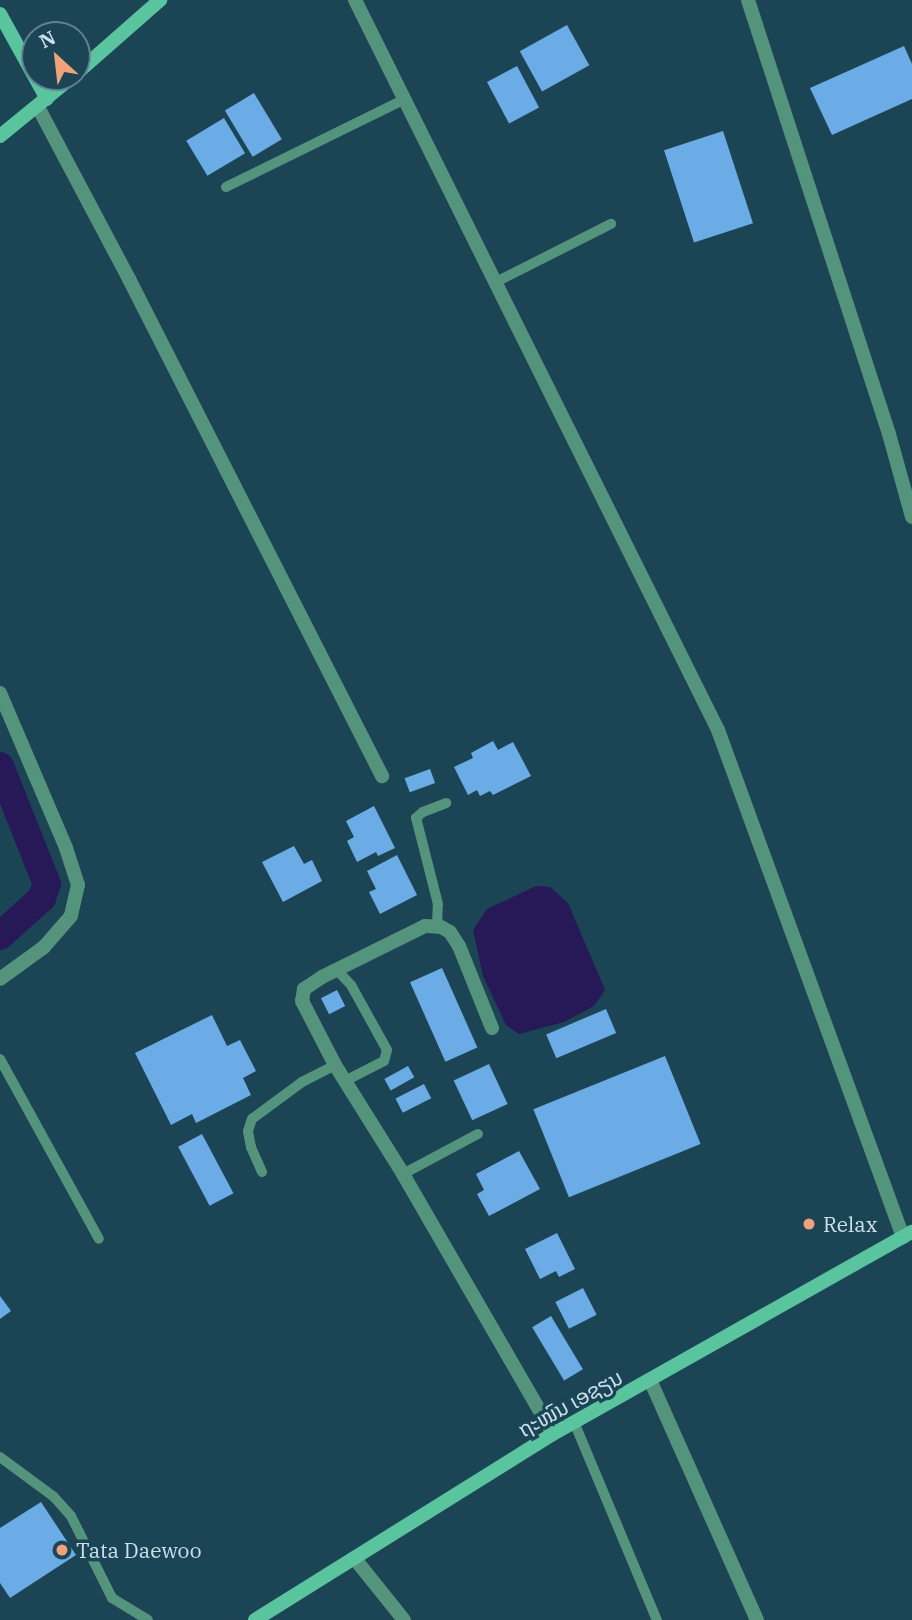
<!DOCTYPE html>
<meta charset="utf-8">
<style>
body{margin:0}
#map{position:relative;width:912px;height:1620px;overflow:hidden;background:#1b4455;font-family:"IBM Plex Serif","Noto Sans Lao",serif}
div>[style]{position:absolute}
.water>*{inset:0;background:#271958}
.canal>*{height:28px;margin:-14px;padding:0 14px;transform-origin:14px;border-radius:14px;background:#271958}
.building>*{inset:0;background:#6cace6;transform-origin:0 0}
.lane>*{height:10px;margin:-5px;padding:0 5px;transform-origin:5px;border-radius:5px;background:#55947c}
.street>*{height:14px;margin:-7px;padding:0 7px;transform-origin:7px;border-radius:7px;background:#55947c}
.secondary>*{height:14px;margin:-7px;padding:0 7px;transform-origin:7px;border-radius:7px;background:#59c49e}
.dots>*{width:19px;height:19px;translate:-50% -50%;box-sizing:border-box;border:4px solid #1b4455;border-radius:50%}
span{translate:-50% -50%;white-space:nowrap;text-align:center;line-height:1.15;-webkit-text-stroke:7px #1b4455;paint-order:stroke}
.poi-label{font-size:21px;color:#cae0ea}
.left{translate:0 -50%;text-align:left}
.street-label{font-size:21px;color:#cae0ea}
.north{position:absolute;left:21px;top:21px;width:70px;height:70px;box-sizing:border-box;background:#1b4455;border:2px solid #618291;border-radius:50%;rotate:333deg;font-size:19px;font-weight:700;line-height:28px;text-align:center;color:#cae0ea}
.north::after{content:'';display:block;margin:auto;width:24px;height:32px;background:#f0a27a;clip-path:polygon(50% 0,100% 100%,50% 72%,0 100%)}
</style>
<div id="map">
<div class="water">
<div style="clip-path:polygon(536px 886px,550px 887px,568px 903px,605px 990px,594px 1006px,564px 1022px,519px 1034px,506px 1025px,483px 976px,473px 930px,487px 909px)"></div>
</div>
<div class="canal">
<div style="left:0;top:766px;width:127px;rotate:68.3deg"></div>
<div style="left:47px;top:884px;width:15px;rotate:110deg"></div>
<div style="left:42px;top:898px;width:57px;rotate:137.9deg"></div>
</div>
<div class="building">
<div style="left:567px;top:25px;width:46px;height:54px;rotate:61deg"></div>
<div style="clip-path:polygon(904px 46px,912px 64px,912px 99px,832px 135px,810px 88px)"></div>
<div style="left:517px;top:66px;width:47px;height:34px;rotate:62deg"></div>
<div style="left:254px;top:93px;width:54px;height:34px;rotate:59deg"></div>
<div style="left:224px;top:118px;width:41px;height:44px;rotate:59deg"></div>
<div style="left:723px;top:131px;width:97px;height:62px;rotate:72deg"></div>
<div style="clip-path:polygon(493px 741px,498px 750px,513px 742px,531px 776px,493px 795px,490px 791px,480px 796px,477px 790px,468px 795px,454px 767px,473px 758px,471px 753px)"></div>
<div style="left:430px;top:769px;width:15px;height:27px;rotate:70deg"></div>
<div style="clip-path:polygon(374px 806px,395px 848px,378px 856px,376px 852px,357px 862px,347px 841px,354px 837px,346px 821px)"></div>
<div style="clip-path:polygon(294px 846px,304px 864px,312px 860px,322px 881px,283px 902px,262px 862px)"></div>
<div style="clip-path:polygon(397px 855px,417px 895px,380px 914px,369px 892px,376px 889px,367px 871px)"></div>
<div style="left:442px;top:968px;width:87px;height:35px;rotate:66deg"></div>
<div style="left:337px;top:990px;width:18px;height:18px;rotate:63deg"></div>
<div style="left:606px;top:1009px;width:26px;height:65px;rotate:67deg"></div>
<div style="clip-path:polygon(212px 1015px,227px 1046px,240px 1040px,256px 1071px,243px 1078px,251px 1095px,196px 1123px,192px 1114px,171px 1125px,135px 1053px)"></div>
<div style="left:665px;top:1056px;width:95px;height:142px;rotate:68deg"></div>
<div style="left:489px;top:1064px;width:44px;height:39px;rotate:65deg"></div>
<div style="left:408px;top:1066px;width:13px;height:27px;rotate:61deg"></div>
<div style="left:424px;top:1084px;width:16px;height:32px;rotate:63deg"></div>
<div style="left:202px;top:1134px;width:67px;height:27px;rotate:62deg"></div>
<div style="clip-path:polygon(519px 1151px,540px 1189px,489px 1216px,477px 1194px,484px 1190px,476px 1174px)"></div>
<div style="clip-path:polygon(557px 1233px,575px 1269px,559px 1277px,556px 1271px,540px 1279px,525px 1249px)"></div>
<div style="left:583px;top:1288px;width:30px;height:31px;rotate:63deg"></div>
<div style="clip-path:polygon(0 1296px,11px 1311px,0 1319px)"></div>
<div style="left:551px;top:1316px;width:62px;height:22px;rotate:59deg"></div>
<div style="clip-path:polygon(41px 1502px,76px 1555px,10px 1598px,0 1583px,0 1528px)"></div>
</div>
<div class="lane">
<div style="left:226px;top:187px;width:199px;rotate:-26.2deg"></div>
<div style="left:496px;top:282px;width:129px;rotate:-26.8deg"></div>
<div style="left:437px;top:927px;width:23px;rotate:-88deg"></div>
<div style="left:438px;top:904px;width:89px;rotate:-104.3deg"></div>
<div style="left:416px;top:818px;width:9px;rotate:-41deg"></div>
<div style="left:423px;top:812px;width:25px;rotate:-21deg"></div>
<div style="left:337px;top:970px;width:21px;rotate:47deg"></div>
<div style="left:351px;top:985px;width:74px;rotate:61deg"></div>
<div style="left:387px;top:1050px;width:11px;rotate:105deg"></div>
<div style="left:384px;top:1061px;width:44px;rotate:152.9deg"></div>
<div style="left:0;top:1059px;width:205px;rotate:61.2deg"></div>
<div style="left:262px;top:1172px;width:27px;rotate:-114deg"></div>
<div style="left:251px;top:1147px;width:16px;rotate:-101deg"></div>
<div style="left:248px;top:1131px;width:13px;rotate:-72deg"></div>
<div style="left:252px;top:1119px;width:62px;rotate:-36.5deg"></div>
<div style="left:302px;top:1082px;width:37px;rotate:-27deg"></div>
<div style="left:403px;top:1174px;width:85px;rotate:-28.1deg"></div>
<div style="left:574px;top:1422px;width:215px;rotate:67.3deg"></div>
<div style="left:0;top:1457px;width:67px;rotate:36.5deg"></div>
<div style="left:54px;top:1497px;width:25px;rotate:48deg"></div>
<div style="left:71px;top:1516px;width:92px;rotate:63.4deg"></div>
<div style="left:112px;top:1598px;width:42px;rotate:31.4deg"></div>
</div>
<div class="street">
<div style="left:355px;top:0;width:815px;rotate:63.56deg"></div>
<div style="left:718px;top:730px;width:540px;rotate:69.95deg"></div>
<div style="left:748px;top:0;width:456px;rotate:72deg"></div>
<div style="left:889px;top:434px;width:86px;rotate:74.5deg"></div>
<div style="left:38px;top:107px;width:195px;rotate:62.1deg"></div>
<div style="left:129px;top:279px;width:558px;rotate:63.02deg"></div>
<div style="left:0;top:693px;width:168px;rotate:66.9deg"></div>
<div style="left:66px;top:848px;width:39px;rotate:72deg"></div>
<div style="left:78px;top:885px;width:32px;rotate:103deg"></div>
<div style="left:71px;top:916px;width:41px;rotate:131.1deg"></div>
<div style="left:44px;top:947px;width:54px;rotate:144deg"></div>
<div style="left:492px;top:1028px;width:88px;rotate:-111.9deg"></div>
<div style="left:459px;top:946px;width:17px;rotate:-123deg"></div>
<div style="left:450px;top:932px;width:10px;rotate:-151deg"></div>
<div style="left:441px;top:927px;width:16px;rotate:-176deg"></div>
<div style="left:425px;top:926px;width:115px;rotate:153.7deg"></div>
<div style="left:322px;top:977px;width:22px;rotate:146deg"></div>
<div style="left:304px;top:989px;width:12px;rotate:99deg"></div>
<div style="left:302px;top:1001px;width:72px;rotate:62.7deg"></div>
<div style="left:335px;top:1065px;width:128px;rotate:58deg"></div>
<div style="left:403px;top:1174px;width:300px;rotate:60deg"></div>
<div style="left:651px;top:1382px;width:261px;rotate:66deg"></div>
<div style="left:355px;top:1559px;width:78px;rotate:51.2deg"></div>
</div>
<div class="secondary">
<div style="left:0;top:14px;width:97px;rotate:61.1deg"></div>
<div style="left:77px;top:73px;width:111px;rotate:-41.3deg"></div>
<div style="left:0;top:136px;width:93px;rotate:-39.3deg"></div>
<div style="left:255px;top:1620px;width:351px;rotate:-32deg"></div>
<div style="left:553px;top:1434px;width:412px;rotate:-29.4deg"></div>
</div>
<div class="dots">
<div style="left:809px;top:1224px;background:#f0a27a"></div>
<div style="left:62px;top:1550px;background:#f0a27a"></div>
</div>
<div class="poi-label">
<span class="left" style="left:823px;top:1224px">Relax</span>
<span class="left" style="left:76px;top:1550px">Tata Daewoo</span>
</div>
<div class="street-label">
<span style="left:570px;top:1403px;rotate:-29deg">ຖະໜົນ ເອຊຽນ</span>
</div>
<div class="north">N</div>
</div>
